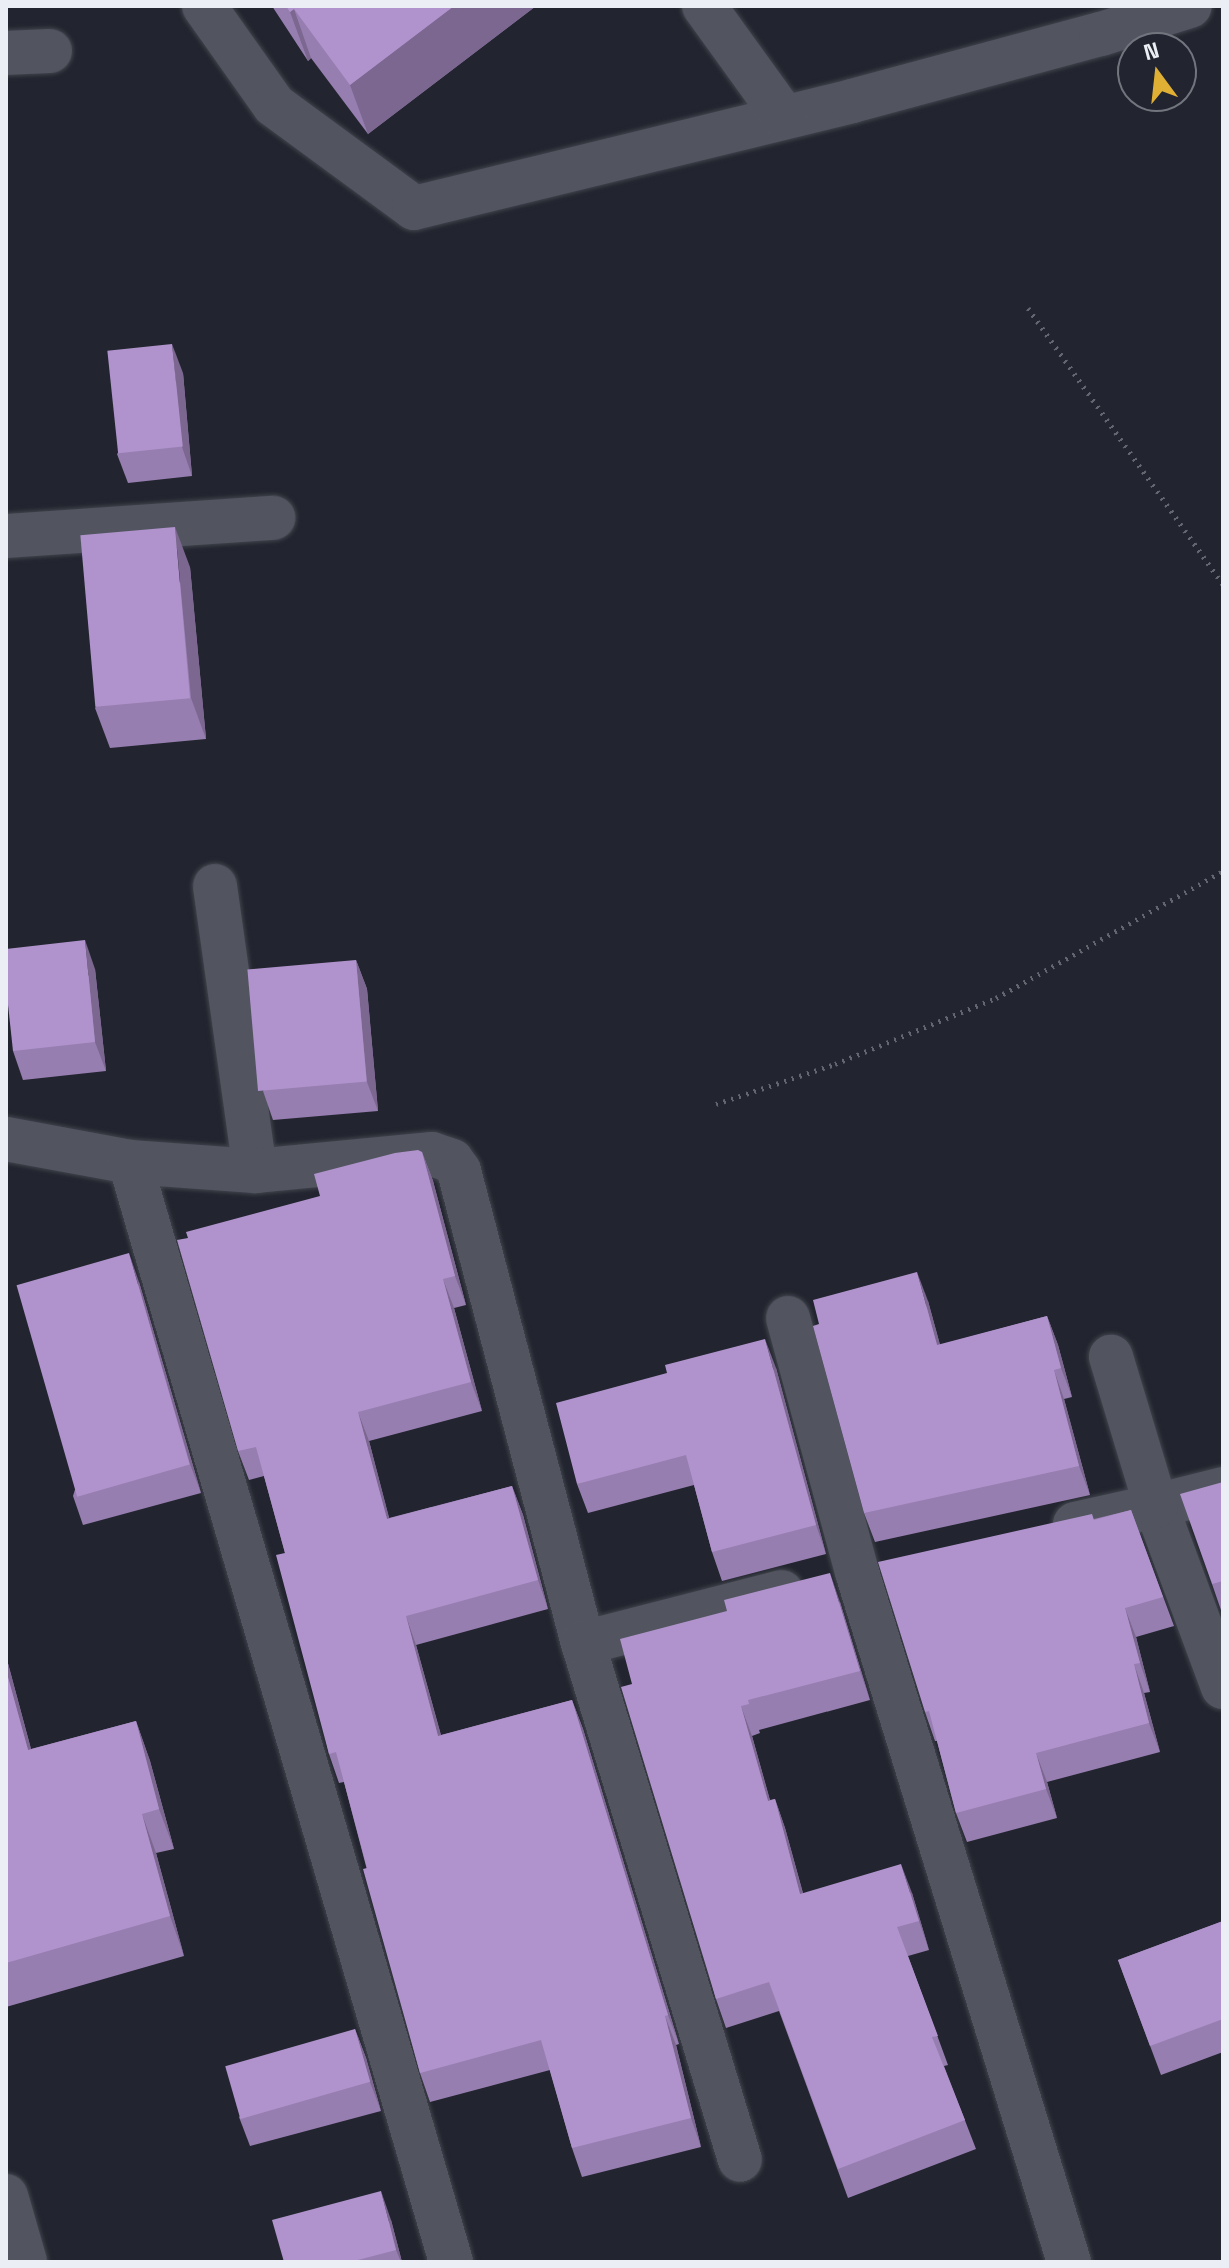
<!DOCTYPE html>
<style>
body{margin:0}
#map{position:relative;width:1229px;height:2268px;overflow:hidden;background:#22252f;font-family:"Space Grotesk",sans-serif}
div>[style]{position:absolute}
.path>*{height:5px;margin-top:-2.5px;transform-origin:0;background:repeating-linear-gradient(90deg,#63666f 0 2px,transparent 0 8px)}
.roads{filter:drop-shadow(0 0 2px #41444c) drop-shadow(0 0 2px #41444c)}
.street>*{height:44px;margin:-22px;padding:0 22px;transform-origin:22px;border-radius:22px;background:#525560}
.wall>*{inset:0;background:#977eb0}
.shaded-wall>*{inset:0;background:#7b6790}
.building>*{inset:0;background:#b093cd;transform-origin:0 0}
span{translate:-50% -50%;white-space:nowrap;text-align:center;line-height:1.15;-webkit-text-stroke:8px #22252f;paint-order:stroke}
.frame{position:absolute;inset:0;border:8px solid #eceef5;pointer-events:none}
.north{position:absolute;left:1117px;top:32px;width:80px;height:80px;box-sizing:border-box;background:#22252f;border:2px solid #73757e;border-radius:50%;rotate:345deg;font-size:22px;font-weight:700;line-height:32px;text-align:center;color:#eceef5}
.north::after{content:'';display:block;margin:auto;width:28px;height:36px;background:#e0b034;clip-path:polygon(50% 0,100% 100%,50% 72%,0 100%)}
</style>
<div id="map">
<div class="path">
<div style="left:1028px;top:308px;width:338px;rotate:54.8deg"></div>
<div style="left:716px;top:1104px;width:126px;rotate:-18.6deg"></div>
<div style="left:835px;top:1064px;width:174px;rotate:-22.3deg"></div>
<div style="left:996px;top:998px;width:260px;rotate:-29.2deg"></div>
</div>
<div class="roads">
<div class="street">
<div style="left:204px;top:6px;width:121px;rotate:54.7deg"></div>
<div style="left:274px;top:105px;width:174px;rotate:36.3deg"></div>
<div style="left:414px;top:208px;width:451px;rotate:-13.7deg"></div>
<div style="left:852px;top:101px;width:258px;rotate:-15.1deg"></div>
<div style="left:1101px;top:34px;width:93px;rotate:-17.5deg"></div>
<div style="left:704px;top:6px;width:137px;rotate:54.2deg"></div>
<div style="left:6px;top:53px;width:44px;rotate:-2.6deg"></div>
<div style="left:6px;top:536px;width:268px;rotate:-3.9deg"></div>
<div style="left:215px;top:886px;width:288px;rotate:82deg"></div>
<div style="left:6px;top:1139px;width:126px;rotate:10.5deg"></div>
<div style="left:130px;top:1162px;width:125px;rotate:4.1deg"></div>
<div style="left:255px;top:1171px;width:178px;rotate:-5.5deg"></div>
<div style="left:432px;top:1154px;width:21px;rotate:19deg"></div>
<div style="left:452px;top:1161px;width:12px;rotate:55deg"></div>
<div style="left:459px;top:1171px;width:488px;rotate:75.3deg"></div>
<div style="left:583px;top:1643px;width:540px;rotate:73.11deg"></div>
<div style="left:130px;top:1162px;width:1146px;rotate:73.73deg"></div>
<div style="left:788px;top:1318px;width:263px;rotate:74.8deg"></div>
<div style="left:857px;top:1572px;width:722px;rotate:72.92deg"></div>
<div style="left:1223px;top:1489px;width:69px;rotate:165.8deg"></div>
<div style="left:1156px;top:1506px;width:193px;rotate:69.7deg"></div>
<div style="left:1075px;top:1524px;width:83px;rotate:-12.5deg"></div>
<div style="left:1156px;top:1506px;width:156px;rotate:-106.8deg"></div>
<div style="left:583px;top:1643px;width:205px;rotate:-14.4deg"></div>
<div style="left:6px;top:2196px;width:69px;rotate:73.9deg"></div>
</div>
</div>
<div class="wall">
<div style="clip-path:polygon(272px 6px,536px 6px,368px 134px,311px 58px,308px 61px)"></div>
<div style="clip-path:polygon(183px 373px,192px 476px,128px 483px,117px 454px)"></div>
<div style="clip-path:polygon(190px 567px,206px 739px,110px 748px,95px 708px)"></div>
<div style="clip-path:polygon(356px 960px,367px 989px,378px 1111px,273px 1120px,263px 1091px)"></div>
<div style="clip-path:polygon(95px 969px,106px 1071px,23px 1080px,13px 1051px)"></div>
<div style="clip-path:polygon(422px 1152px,433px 1181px,466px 1305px,454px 1308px,482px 1411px,369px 1441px,389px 1518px,512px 1486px,523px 1515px,548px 1609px,416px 1645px,441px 1735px,572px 1700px,583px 1729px,679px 2044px,676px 2045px,701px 2147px,582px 2177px,572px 2148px,550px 2070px,430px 2102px,420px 2073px,344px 1782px,339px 1783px,329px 1754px,285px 1553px,264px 1476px,249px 1480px,238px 1451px,320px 1196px)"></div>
<div style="clip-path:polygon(139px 1282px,201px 1493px,83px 1525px,73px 1496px)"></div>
<div style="clip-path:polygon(928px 1301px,940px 1345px,1047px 1316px,1058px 1345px,1072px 1397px,1064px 1399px,1090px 1495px,875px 1542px,864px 1513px)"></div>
<div style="clip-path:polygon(776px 1368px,826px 1554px,722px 1581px,712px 1552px,694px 1485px,588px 1513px,577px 1484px)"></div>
<div style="clip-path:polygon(1223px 1482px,1223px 1613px,1222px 1613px,1212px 1584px)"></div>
<div style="clip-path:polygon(1131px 1510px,1174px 1626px,1136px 1637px,1150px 1692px,1144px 1693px,1160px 1752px,1047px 1782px,1057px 1818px,967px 1842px,956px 1813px,937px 1741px,935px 1741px,925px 1712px,1094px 1519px)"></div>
<div style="clip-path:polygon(840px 1602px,870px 1700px,759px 1730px,760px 1733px,752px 1736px,770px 1800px,775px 1799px,785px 1828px,803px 1893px,912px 1893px,929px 1950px,908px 1956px,948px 2065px,944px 2066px,976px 2149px,848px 2198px,779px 2011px,726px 2028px,716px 1999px,632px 1684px)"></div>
<div style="clip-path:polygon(6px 1656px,31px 1749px,136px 1721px,150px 1761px,174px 1849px,156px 1853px,184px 1956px,6px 2007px)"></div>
<div style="clip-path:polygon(1223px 1921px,1223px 2052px,1161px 2075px,1118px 1960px)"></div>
<div style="clip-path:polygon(355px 2029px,366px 2058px,381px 2111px,250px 2146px,239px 2117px)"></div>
<div style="clip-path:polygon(391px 2220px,402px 2262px,284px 2262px)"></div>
</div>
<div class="shaded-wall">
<div style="clip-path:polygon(454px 6px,536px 6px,368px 134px,350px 85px)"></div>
<div style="clip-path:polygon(294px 9px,311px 58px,308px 61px,290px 12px)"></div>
<div style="clip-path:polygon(172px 344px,183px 373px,192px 476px,182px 447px)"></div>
<div style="clip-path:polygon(175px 527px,190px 567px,206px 739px,191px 698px)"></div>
<div style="clip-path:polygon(85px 940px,95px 969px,106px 1071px,95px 1042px)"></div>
<div style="clip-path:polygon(356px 960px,367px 989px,378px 1111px,367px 1082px)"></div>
<div style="clip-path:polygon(422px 1152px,433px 1181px,466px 1305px,455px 1276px)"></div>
<div style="clip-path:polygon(129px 1253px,139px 1282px,201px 1493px,190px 1464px)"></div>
<div style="clip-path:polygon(917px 1272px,928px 1301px,948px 1374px,937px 1345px)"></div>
<div style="clip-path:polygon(443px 1279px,454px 1308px,482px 1411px,471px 1382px)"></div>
<div style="clip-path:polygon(1047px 1316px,1058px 1345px,1072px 1397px,1061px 1368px)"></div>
<div style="clip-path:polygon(765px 1339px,776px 1368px,826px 1554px,816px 1525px)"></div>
<div style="clip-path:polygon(1054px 1370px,1064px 1399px,1090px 1495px,1079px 1466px)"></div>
<div style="clip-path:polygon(358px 1412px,369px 1441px,397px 1548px,387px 1519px)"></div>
<div style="clip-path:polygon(512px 1486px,523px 1515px,548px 1609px,538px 1580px)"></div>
<div style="clip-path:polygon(830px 1573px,840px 1602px,870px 1700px,860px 1671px)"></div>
<div style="clip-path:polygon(1125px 1608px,1136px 1637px,1150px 1692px,1140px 1663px)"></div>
<div style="clip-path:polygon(406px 1616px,416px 1645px,449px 1765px,438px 1736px)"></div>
<div style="clip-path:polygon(6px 1656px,42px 1790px,28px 1750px,6px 1670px)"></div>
<div style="clip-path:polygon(1134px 1664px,1144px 1693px,1160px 1752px,1149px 1723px)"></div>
<div style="clip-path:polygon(572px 1700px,583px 1729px,679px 2044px,668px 2015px)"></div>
<div style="clip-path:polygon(741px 1706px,752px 1736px,778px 1830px,768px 1801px)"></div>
<div style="clip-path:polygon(136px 1721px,150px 1761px,174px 1849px,159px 1809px)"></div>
<div style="clip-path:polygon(1036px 1753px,1047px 1782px,1057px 1818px,1046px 1789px)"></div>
<div style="clip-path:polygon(775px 1799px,785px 1828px,811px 1923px,800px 1894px)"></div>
<div style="clip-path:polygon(142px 1814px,156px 1853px,184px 1956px,170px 1916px)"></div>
<div style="clip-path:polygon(901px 1864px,912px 1893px,929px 1950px,919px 1921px)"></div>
<div style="clip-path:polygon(665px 2016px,676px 2045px,701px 2147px,691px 2118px)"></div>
<div style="clip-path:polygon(355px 2029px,366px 2058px,381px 2111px,370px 2082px)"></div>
<div style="clip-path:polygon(381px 2191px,391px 2220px,402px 2262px,401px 2262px,396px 2250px)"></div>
</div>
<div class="building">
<div style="clip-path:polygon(286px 6px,454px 6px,350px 85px,294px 9px,290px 12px)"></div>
<div style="left:172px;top:344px;width:103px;height:65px;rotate:84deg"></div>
<div style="left:175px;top:527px;width:172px;height:95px;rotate:85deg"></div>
<div style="clip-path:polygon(85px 940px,95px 1042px,13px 1051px,6px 986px,6px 949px)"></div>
<div style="left:356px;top:960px;width:122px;height:109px;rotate:85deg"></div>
<div style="clip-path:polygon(418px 1150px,422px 1152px,455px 1276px,443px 1279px,471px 1382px,358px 1412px,387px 1519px,512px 1486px,538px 1580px,406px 1616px,438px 1736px,572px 1700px,668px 2015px,665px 2016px,691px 2118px,572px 2148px,541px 2040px,420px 2073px,363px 1869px,367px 1868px,336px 1752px,329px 1754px,276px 1555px,285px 1553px,256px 1447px,238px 1451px,177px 1240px,188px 1238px,186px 1232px,320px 1196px,314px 1174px,395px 1153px)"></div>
<div style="left:129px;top:1253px;width:220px;height:117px;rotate:74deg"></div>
<div style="clip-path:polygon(917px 1272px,937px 1345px,1047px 1316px,1061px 1368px,1054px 1370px,1079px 1466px,864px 1513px,813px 1326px,819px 1324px,813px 1300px)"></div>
<div style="clip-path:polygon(765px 1339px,816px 1525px,712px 1552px,686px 1455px,577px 1484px,556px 1403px,667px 1373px,665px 1365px)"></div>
<div style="clip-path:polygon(1223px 1482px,1223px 1581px,1212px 1584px,1180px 1494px)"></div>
<div style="clip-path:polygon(1131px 1510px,1163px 1597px,1125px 1608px,1140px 1663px,1134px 1664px,1149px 1723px,1036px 1753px,1046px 1789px,956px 1813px,929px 1711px,925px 1712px,878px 1562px,1092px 1514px,1094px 1520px)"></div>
<div style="clip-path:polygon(830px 1573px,860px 1671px,748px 1700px,749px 1704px,741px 1706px,768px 1801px,775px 1799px,800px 1894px,901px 1864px,919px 1921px,897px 1927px,938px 2036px,932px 2037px,965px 2120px,838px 2169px,769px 1982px,716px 1999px,621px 1687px,632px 1684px,620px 1639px,727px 1611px,724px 1600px)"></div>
<div style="clip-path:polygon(6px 1670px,28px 1750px,136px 1721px,159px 1809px,142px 1814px,170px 1916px,6px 1963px)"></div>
<div style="clip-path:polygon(1223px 1921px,1223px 2019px,1150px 2046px,1118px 1960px)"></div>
<div style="left:355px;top:2029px;width:55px;height:135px;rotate:74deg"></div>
<div style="clip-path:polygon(381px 2191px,396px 2250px,350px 2262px,284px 2262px,272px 2220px)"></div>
</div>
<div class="frame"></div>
<div class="north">N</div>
</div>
